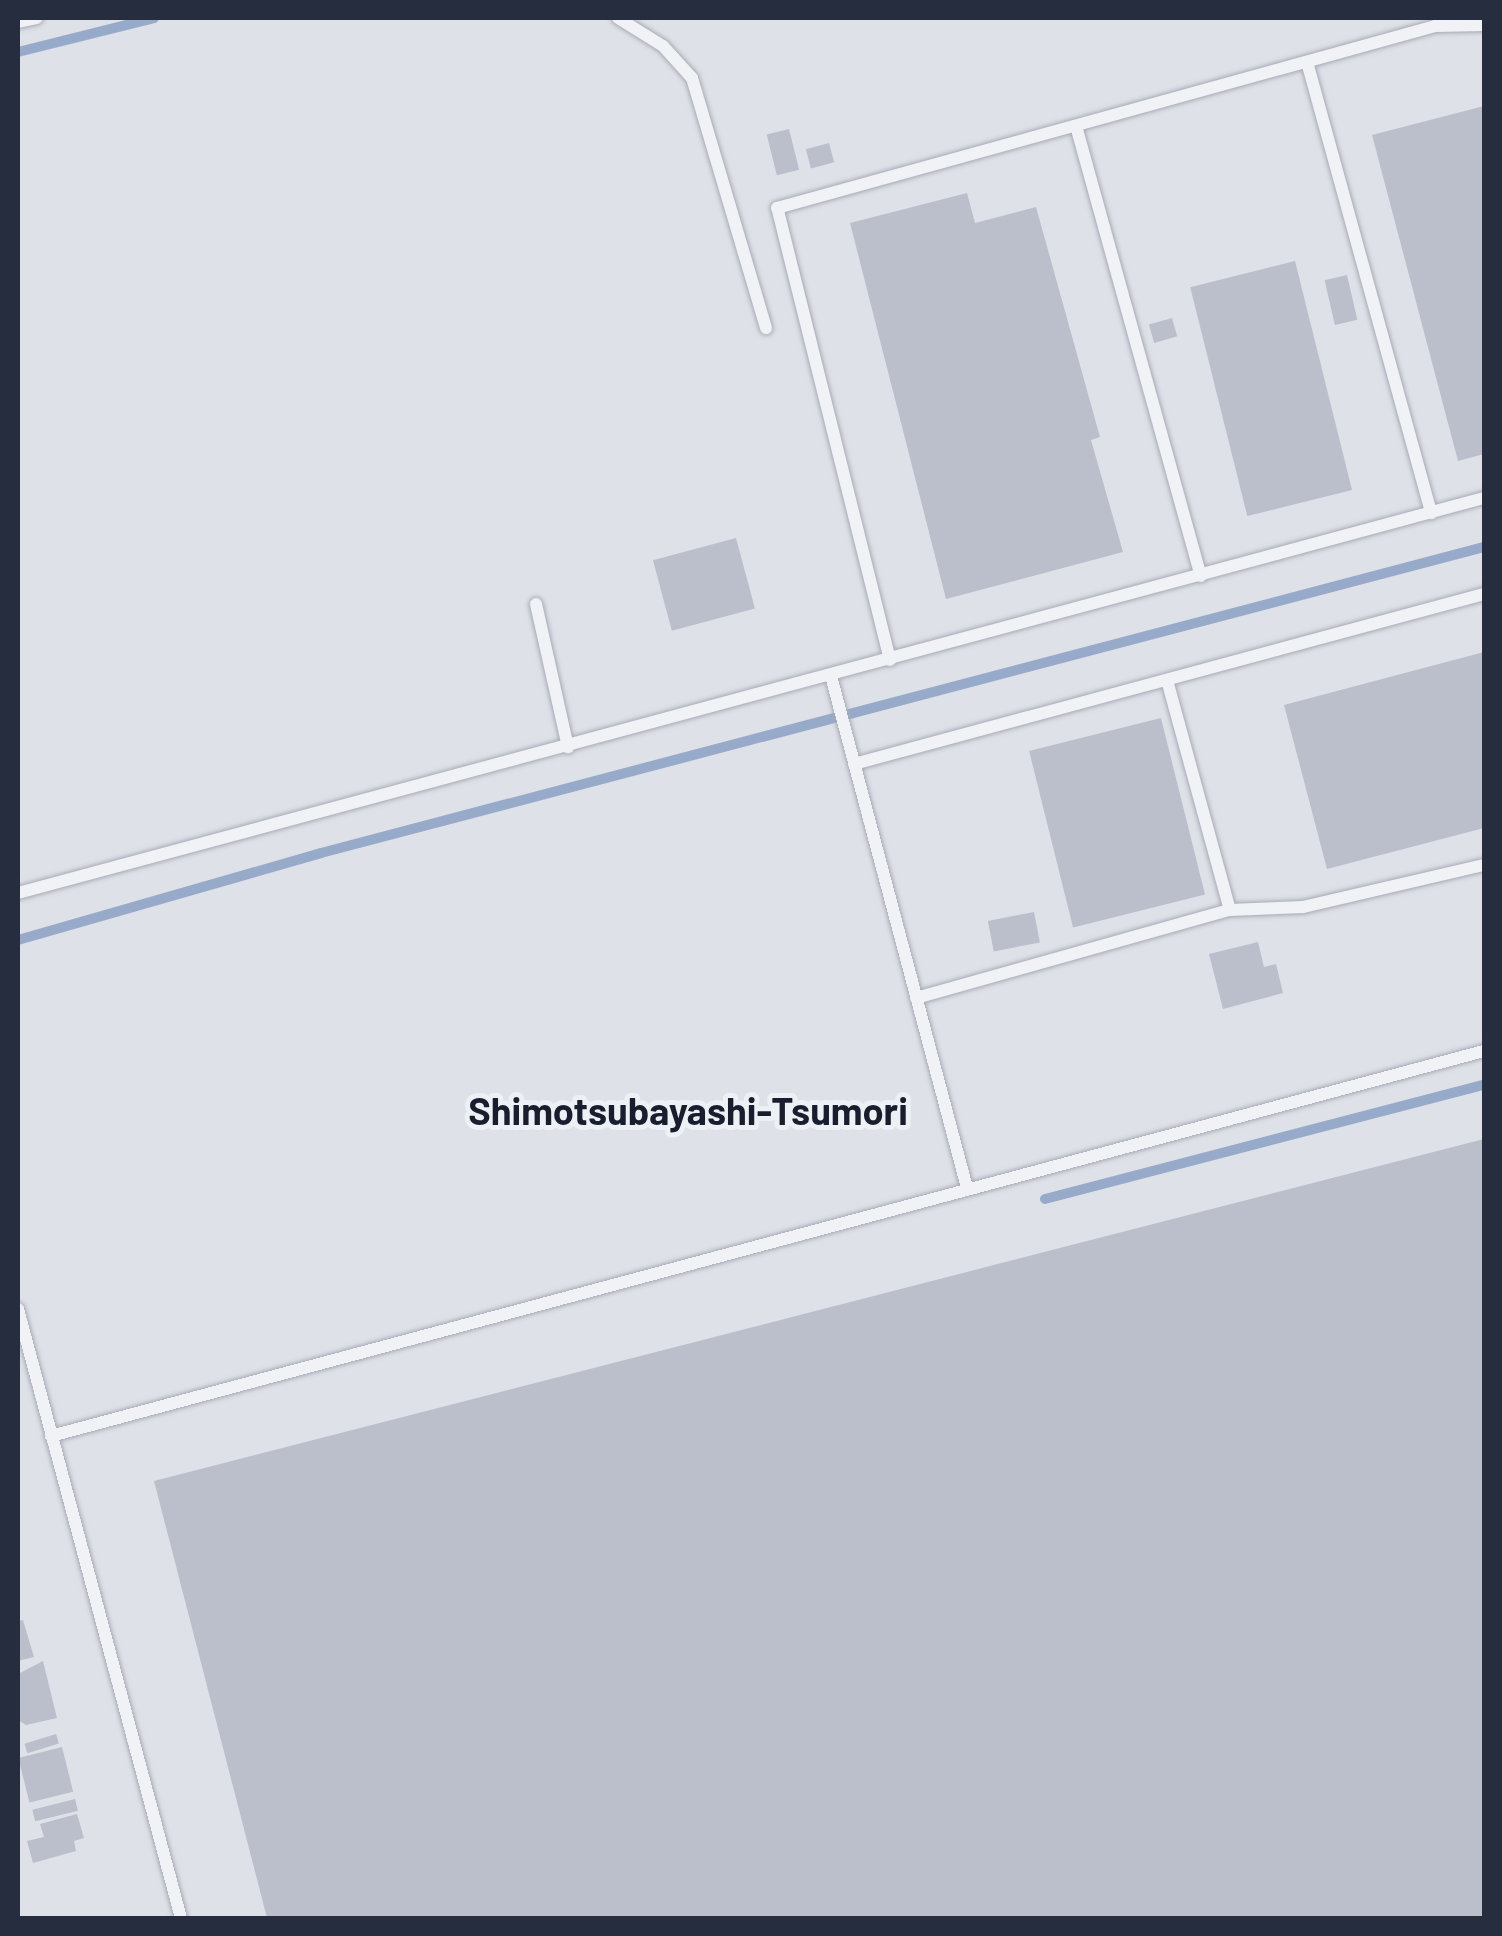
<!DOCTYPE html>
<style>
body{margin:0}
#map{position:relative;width:1502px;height:1936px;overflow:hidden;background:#dee1e8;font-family:Barlow,sans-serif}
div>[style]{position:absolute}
.stream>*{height:10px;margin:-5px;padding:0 5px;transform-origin:5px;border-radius:5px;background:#97aac9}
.building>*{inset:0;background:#bbbfcb;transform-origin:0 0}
.roads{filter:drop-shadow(0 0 2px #a7abb5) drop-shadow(0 0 2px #a7abb5)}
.lane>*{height:12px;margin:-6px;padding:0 6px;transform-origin:6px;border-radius:6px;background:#f0f2f6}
span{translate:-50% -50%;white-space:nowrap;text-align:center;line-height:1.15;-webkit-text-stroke:10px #edf0f5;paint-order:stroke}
.neighbourhood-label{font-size:38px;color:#191e2f;font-weight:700}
.frame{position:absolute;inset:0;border:20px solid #262d3f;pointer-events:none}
</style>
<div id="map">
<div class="stream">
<div style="left:18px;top:52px;width:140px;rotate:-14deg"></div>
<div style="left:18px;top:940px;width:315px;rotate:-16deg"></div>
<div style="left:321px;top:853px;width:1203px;rotate:-14.74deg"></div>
<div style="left:1045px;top:1199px;width:454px;rotate:-14.6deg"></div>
</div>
<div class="building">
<div style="clip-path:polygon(1484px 106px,1484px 454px,1458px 461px,1372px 135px)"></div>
<div style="left:789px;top:129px;width:42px;height:23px;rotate:76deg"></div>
<div style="left:829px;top:143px;width:20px;height:24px;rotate:75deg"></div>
<div style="clip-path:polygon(967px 193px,975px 223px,1036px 207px,1100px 437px,1091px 440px,1123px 552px,946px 599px,850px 223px)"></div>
<div style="left:1295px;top:261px;width:236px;height:108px;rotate:76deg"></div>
<div style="left:1347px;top:275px;width:46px;height:23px;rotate:77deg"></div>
<div style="left:1172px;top:318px;width:19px;height:24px;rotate:74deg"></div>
<div style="left:736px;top:538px;width:73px;height:86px;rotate:75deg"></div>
<div style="clip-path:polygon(1484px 652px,1484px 828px,1327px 869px,1284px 705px)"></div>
<div style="left:1161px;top:718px;width:182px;height:136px;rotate:76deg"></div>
<div style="left:1034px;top:912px;width:31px;height:47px;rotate:79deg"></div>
<div style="clip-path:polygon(1258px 942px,1264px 967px,1276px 964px,1283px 993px,1223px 1009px,1209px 954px)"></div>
<div style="clip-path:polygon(1484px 1139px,1484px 1918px,267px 1918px,154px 1481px)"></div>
<div style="clip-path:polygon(23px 1620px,34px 1657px,18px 1661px,18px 1621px)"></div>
<div style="clip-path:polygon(43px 1661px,57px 1718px,26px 1725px,18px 1720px,18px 1674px)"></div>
<div style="left:56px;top:1734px;width:10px;height:33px;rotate:73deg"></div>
<div style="left:62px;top:1747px;width:46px;height:45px;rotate:76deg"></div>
<div style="left:75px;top:1799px;width:12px;height:44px;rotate:76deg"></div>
<div style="clip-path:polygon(77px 1814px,84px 1838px,74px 1841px,76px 1851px,33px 1863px,27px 1841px,44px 1837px,40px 1824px)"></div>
</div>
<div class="roads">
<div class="lane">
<div style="left:618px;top:18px;width:53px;rotate:31.9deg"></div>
<div style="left:663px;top:46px;width:43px;rotate:47.8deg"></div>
<div style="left:692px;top:78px;width:261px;rotate:73.5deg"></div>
<div style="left:18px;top:22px;width:19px;rotate:-12deg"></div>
<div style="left:1307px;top:62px;width:468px;rotate:74.6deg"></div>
<div style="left:1076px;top:126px;width:467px;rotate:74.5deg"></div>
<div style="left:536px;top:604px;width:147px;rotate:77.4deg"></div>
<div style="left:890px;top:660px;width:466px;rotate:-104deg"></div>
<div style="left:777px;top:208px;width:683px;rotate:-15.46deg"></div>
<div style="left:1435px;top:26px;width:49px;rotate:-1.2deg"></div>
<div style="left:831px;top:676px;width:530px;rotate:75.12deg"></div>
<div style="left:1167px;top:680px;width:238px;rotate:74.7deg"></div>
<div style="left:854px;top:764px;width:653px;rotate:-15.1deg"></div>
<div style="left:18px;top:893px;width:1518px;rotate:-15.08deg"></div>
<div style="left:916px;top:998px;width:326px;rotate:-15.7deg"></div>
<div style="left:1230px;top:910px;width:73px;rotate:-2.4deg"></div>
<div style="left:1303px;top:907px;width:186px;rotate:-13.1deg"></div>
<div style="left:18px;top:1309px;width:630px;rotate:75.02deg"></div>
<div style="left:51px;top:1436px;width:1484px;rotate:-15.04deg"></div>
</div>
</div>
<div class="neighbourhood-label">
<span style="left:688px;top:1111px">Shimotsubayashi-Tsumori</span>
</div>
<div class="frame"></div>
</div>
